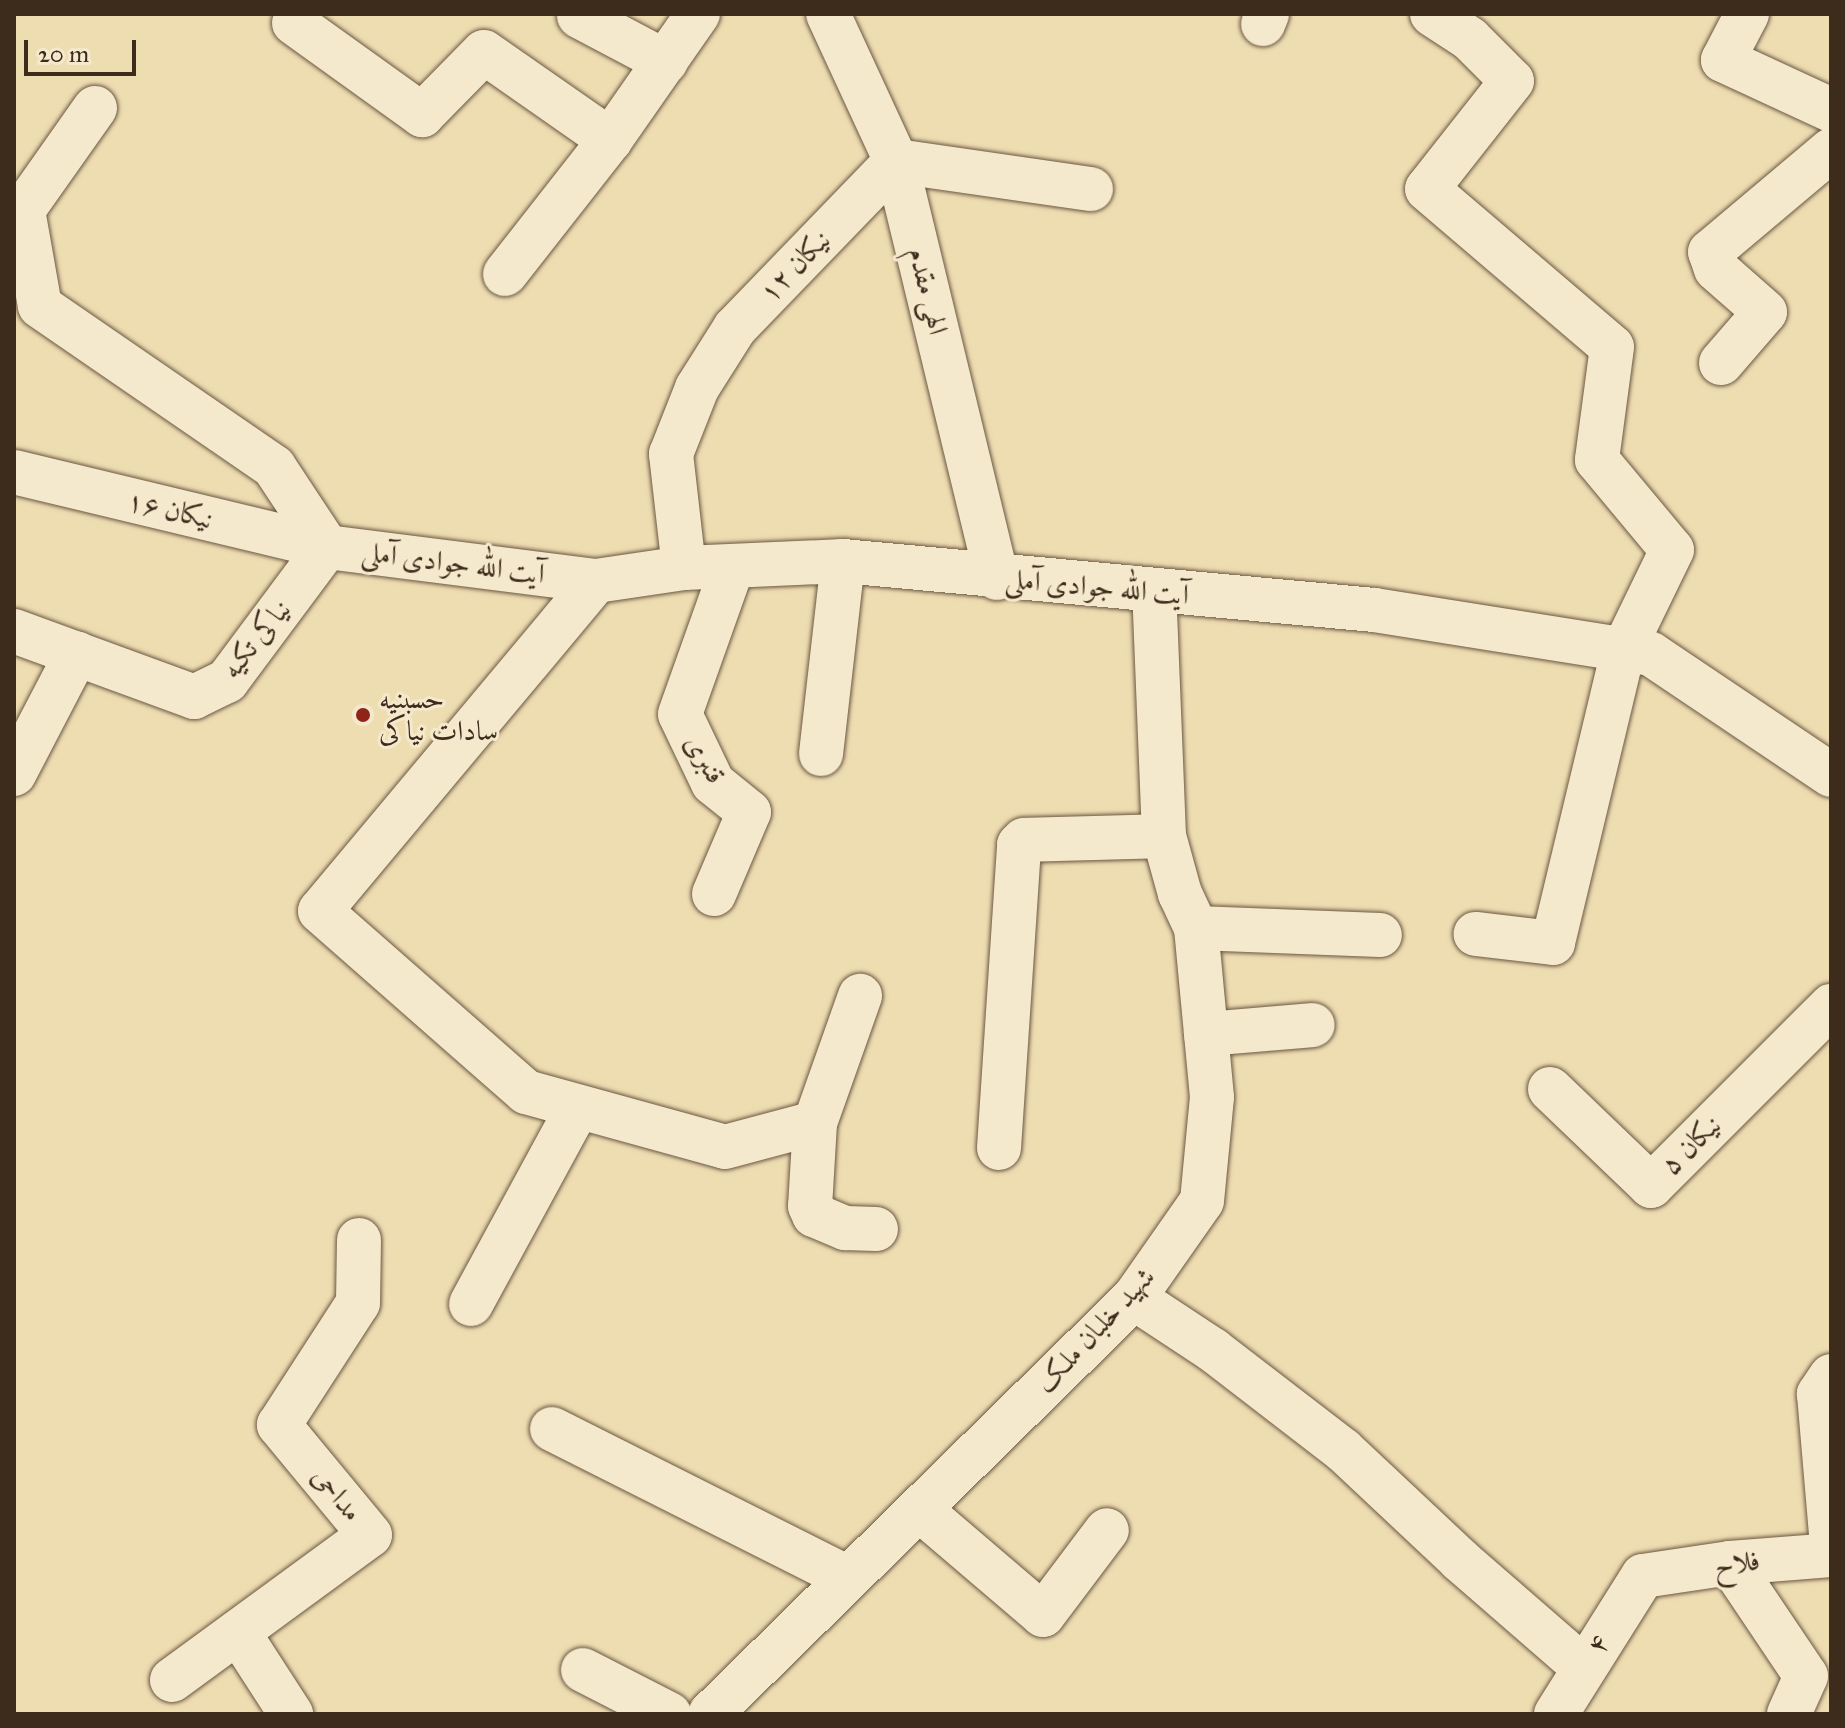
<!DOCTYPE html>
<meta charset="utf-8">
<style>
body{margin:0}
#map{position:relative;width:1845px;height:1728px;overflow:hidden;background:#efddb2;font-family:"IM FELL Great Primer",Amiri,serif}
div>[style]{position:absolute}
.roads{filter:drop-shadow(0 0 2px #6a5842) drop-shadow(0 0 2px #6a5842)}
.minor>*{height:44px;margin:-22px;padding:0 22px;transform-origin:22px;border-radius:22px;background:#f5e9cd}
.dots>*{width:22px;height:22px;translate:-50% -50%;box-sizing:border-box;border:4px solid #f5e9cd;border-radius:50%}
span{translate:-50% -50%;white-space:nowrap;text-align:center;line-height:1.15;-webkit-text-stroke:6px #f5e9cd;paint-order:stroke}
.street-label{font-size:28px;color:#3d2b1c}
.poi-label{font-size:28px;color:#3d2b1c}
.left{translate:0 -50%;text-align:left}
.frame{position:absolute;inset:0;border:16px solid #3d2b1c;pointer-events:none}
.scale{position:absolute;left:24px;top:40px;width:112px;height:36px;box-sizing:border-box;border:4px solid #3d2b1c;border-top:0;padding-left:10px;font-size:24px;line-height:28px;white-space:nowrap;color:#3d2b1c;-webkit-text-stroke:6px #f5e9cd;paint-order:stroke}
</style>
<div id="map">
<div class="roads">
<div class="minor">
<div style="left:828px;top:14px;width:162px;rotate:65.2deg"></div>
<div style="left:896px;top:161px;width:429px;rotate:76.4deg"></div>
<div style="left:1432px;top:14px;width:45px;rotate:33.3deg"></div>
<div style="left:1470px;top:39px;width:59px;rotate:45deg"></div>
<div style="left:1512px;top:81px;width:137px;rotate:128.2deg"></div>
<div style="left:1427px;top:189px;width:243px;rotate:40.5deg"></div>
<div style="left:1612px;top:347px;width:114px;rotate:97.6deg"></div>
<div style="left:1597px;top:460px;width:117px;rotate:50.2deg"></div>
<div style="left:1672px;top:550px;width:112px;rotate:115.9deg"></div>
<div style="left:1623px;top:651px;width:300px;rotate:103.5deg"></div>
<div style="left:1553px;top:943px;width:78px;rotate:-173.3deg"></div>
<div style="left:1747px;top:14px;width:52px;rotate:117.6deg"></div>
<div style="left:1723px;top:60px;width:119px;rotate:24.8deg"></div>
<div style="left:579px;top:16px;width:98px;rotate:27.9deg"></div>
<div style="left:294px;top:23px;width:158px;rotate:35.7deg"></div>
<div style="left:422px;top:115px;width:88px;rotate:-45.5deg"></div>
<div style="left:484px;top:52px;width:154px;rotate:34.9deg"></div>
<div style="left:1263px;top:24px;width:11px;rotate:-68deg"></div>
<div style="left:95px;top:108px;width:125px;rotate:125.2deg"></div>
<div style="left:23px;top:210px;width:97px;rotate:80deg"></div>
<div style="left:40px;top:306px;width:284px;rotate:34.5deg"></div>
<div style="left:274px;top:467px;width:96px;rotate:56.5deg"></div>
<div style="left:505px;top:274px;width:170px;rotate:-51.9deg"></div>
<div style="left:610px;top:140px;width:154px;rotate:-55.1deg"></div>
<div style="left:1721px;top:363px;width:67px;rotate:-49.2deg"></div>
<div style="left:1765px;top:312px;width:65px;rotate:-138.7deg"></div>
<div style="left:1716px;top:269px;width:18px;rotate:-109deg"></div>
<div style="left:1710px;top:252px;width:158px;rotate:-40.1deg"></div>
<div style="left:14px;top:472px;width:322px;rotate:13.5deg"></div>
<div style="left:327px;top:547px;width:271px;rotate:7.2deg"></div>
<div style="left:596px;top:581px;width:89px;rotate:-8.4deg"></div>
<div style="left:684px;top:568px;width:159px;rotate:-2.5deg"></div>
<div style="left:843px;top:561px;width:533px;rotate:5.27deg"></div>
<div style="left:1374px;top:610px;width:280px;rotate:9deg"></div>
<div style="left:1651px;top:654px;width:217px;rotate:33.9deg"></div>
<div style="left:684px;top:568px;width:115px;rotate:-96.5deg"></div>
<div style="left:671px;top:454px;width:71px;rotate:-68.5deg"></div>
<div style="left:697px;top:388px;width:71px;rotate:-57.7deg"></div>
<div style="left:735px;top:328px;width:232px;rotate:-46deg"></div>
<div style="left:896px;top:161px;width:197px;rotate:8.2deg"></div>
<div style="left:596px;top:581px;width:430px;rotate:129.9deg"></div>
<div style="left:320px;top:911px;width:274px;rotate:41.3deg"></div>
<div style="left:526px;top:1092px;width:206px;rotate:15.4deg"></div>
<div style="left:725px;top:1147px;width:93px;rotate:-14.9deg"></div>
<div style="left:815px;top:1123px;width:83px;rotate:93.4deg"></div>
<div style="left:810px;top:1206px;width:10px;rotate:66deg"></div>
<div style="left:814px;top:1215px;width:34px;rotate:23deg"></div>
<div style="left:845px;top:1228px;width:31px;rotate:2deg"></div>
<div style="left:14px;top:631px;width:192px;rotate:20.1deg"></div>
<div style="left:194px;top:697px;width:37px;rotate:-26deg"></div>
<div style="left:227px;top:681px;width:167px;rotate:-53.3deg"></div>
<div style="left:821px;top:754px;width:194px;rotate:-83.5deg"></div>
<div style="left:14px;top:774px;width:136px;rotate:-62.5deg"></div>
<div style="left:714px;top:894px;width:89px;rotate:-66.9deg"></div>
<div style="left:749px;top:812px;width:46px;rotate:-141.1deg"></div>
<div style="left:713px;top:783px;width:76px;rotate:-115.6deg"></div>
<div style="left:680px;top:714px;width:155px;rotate:-70.4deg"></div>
<div style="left:1196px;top:928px;width:184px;rotate:2.2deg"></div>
<div style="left:1206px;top:1034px;width:107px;rotate:-4.8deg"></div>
<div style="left:1550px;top:1089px;width:140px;rotate:43.8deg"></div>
<div style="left:1651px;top:1186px;width:255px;rotate:-45deg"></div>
<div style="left:815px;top:1123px;width:135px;rotate:-70.5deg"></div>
<div style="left:999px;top:1148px;width:304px;rotate:-86.2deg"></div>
<div style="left:1019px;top:845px;width:7px;rotate:-45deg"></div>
<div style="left:1024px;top:840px;width:140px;rotate:-1.6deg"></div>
<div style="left:1134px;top:1298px;width:95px;rotate:33.4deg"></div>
<div style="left:1213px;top:1350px;width:164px;rotate:37.6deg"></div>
<div style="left:1343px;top:1450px;width:161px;rotate:43.2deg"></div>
<div style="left:1460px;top:1560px;width:163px;rotate:41deg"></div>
<div style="left:471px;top:1304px;width:224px;rotate:-61.5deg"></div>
<div style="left:1831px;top:1376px;width:22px;rotate:124deg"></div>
<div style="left:1819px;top:1394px;width:141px;rotate:85.1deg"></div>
<div style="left:552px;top:1429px;width:331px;rotate:26.7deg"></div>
<div style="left:919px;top:1509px;width:163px;rotate:40.5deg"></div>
<div style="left:1043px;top:1615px;width:106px;rotate:-53deg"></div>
<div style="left:1730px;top:1563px;width:136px;rotate:56.1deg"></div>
<div style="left:1806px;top:1676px;width:42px;rotate:114.1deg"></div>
<div style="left:238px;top:1632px;width:98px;rotate:57.1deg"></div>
<div style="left:583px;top:1670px;width:97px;rotate:27.1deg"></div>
<div style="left:172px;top:1680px;width:245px;rotate:-36.2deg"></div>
<div style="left:370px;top:1535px;width:143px;rotate:-129.6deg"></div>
<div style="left:279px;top:1425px;width:145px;rotate:-57.1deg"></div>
<div style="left:358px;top:1303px;width:63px;rotate:-89.1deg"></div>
<div style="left:710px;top:1714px;width:594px;rotate:-44.45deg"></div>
<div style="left:1134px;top:1298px;width:118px;rotate:-55deg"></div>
<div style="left:1202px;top:1201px;width:104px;rotate:-84.5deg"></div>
<div style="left:1212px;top:1097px;width:170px;rotate:-95.4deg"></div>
<div style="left:1196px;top:928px;width:38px;rotate:-115deg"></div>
<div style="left:1180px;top:894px;width:60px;rotate:-105.4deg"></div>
<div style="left:1164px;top:836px;width:244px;rotate:-92.3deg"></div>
<div style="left:1556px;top:1714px;width:163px;rotate:-57.8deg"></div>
<div style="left:1643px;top:1576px;width:88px;rotate:-8.5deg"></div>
<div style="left:1730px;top:1563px;width:101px;rotate:-4.5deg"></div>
</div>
</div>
<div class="dots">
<div style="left:363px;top:715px;background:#8f2418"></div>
</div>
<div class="street-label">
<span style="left:795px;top:266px;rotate:-46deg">نیکان ۱۲</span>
<span style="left:928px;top:291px;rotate:76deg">الهی مقدم</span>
<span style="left:170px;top:510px;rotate:13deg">نیکان ۱۶</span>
<span style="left:453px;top:563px;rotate:7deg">آیت الله جوادی آملی</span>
<span style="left:1097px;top:587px;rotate:5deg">آیت الله جوادی آملی</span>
<span style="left:256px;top:639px;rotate:-51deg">نیاکی تکیه</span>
<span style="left:705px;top:759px;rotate:59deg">قنبری</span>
<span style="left:1691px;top:1145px;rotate:-45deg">نیکان ۵</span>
<span style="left:1095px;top:1330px;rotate:-47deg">شهید خلبان ملک</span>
<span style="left:337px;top:1494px;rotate:50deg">مداحی</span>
<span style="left:1737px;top:1563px;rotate:-6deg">فلاح</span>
<span style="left:1598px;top:1644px;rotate:-57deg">۴</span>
</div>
<div class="poi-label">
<span class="left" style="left:379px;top:715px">حسینیه<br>سادات نیاکی</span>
</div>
<div class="frame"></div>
<div class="scale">20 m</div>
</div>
